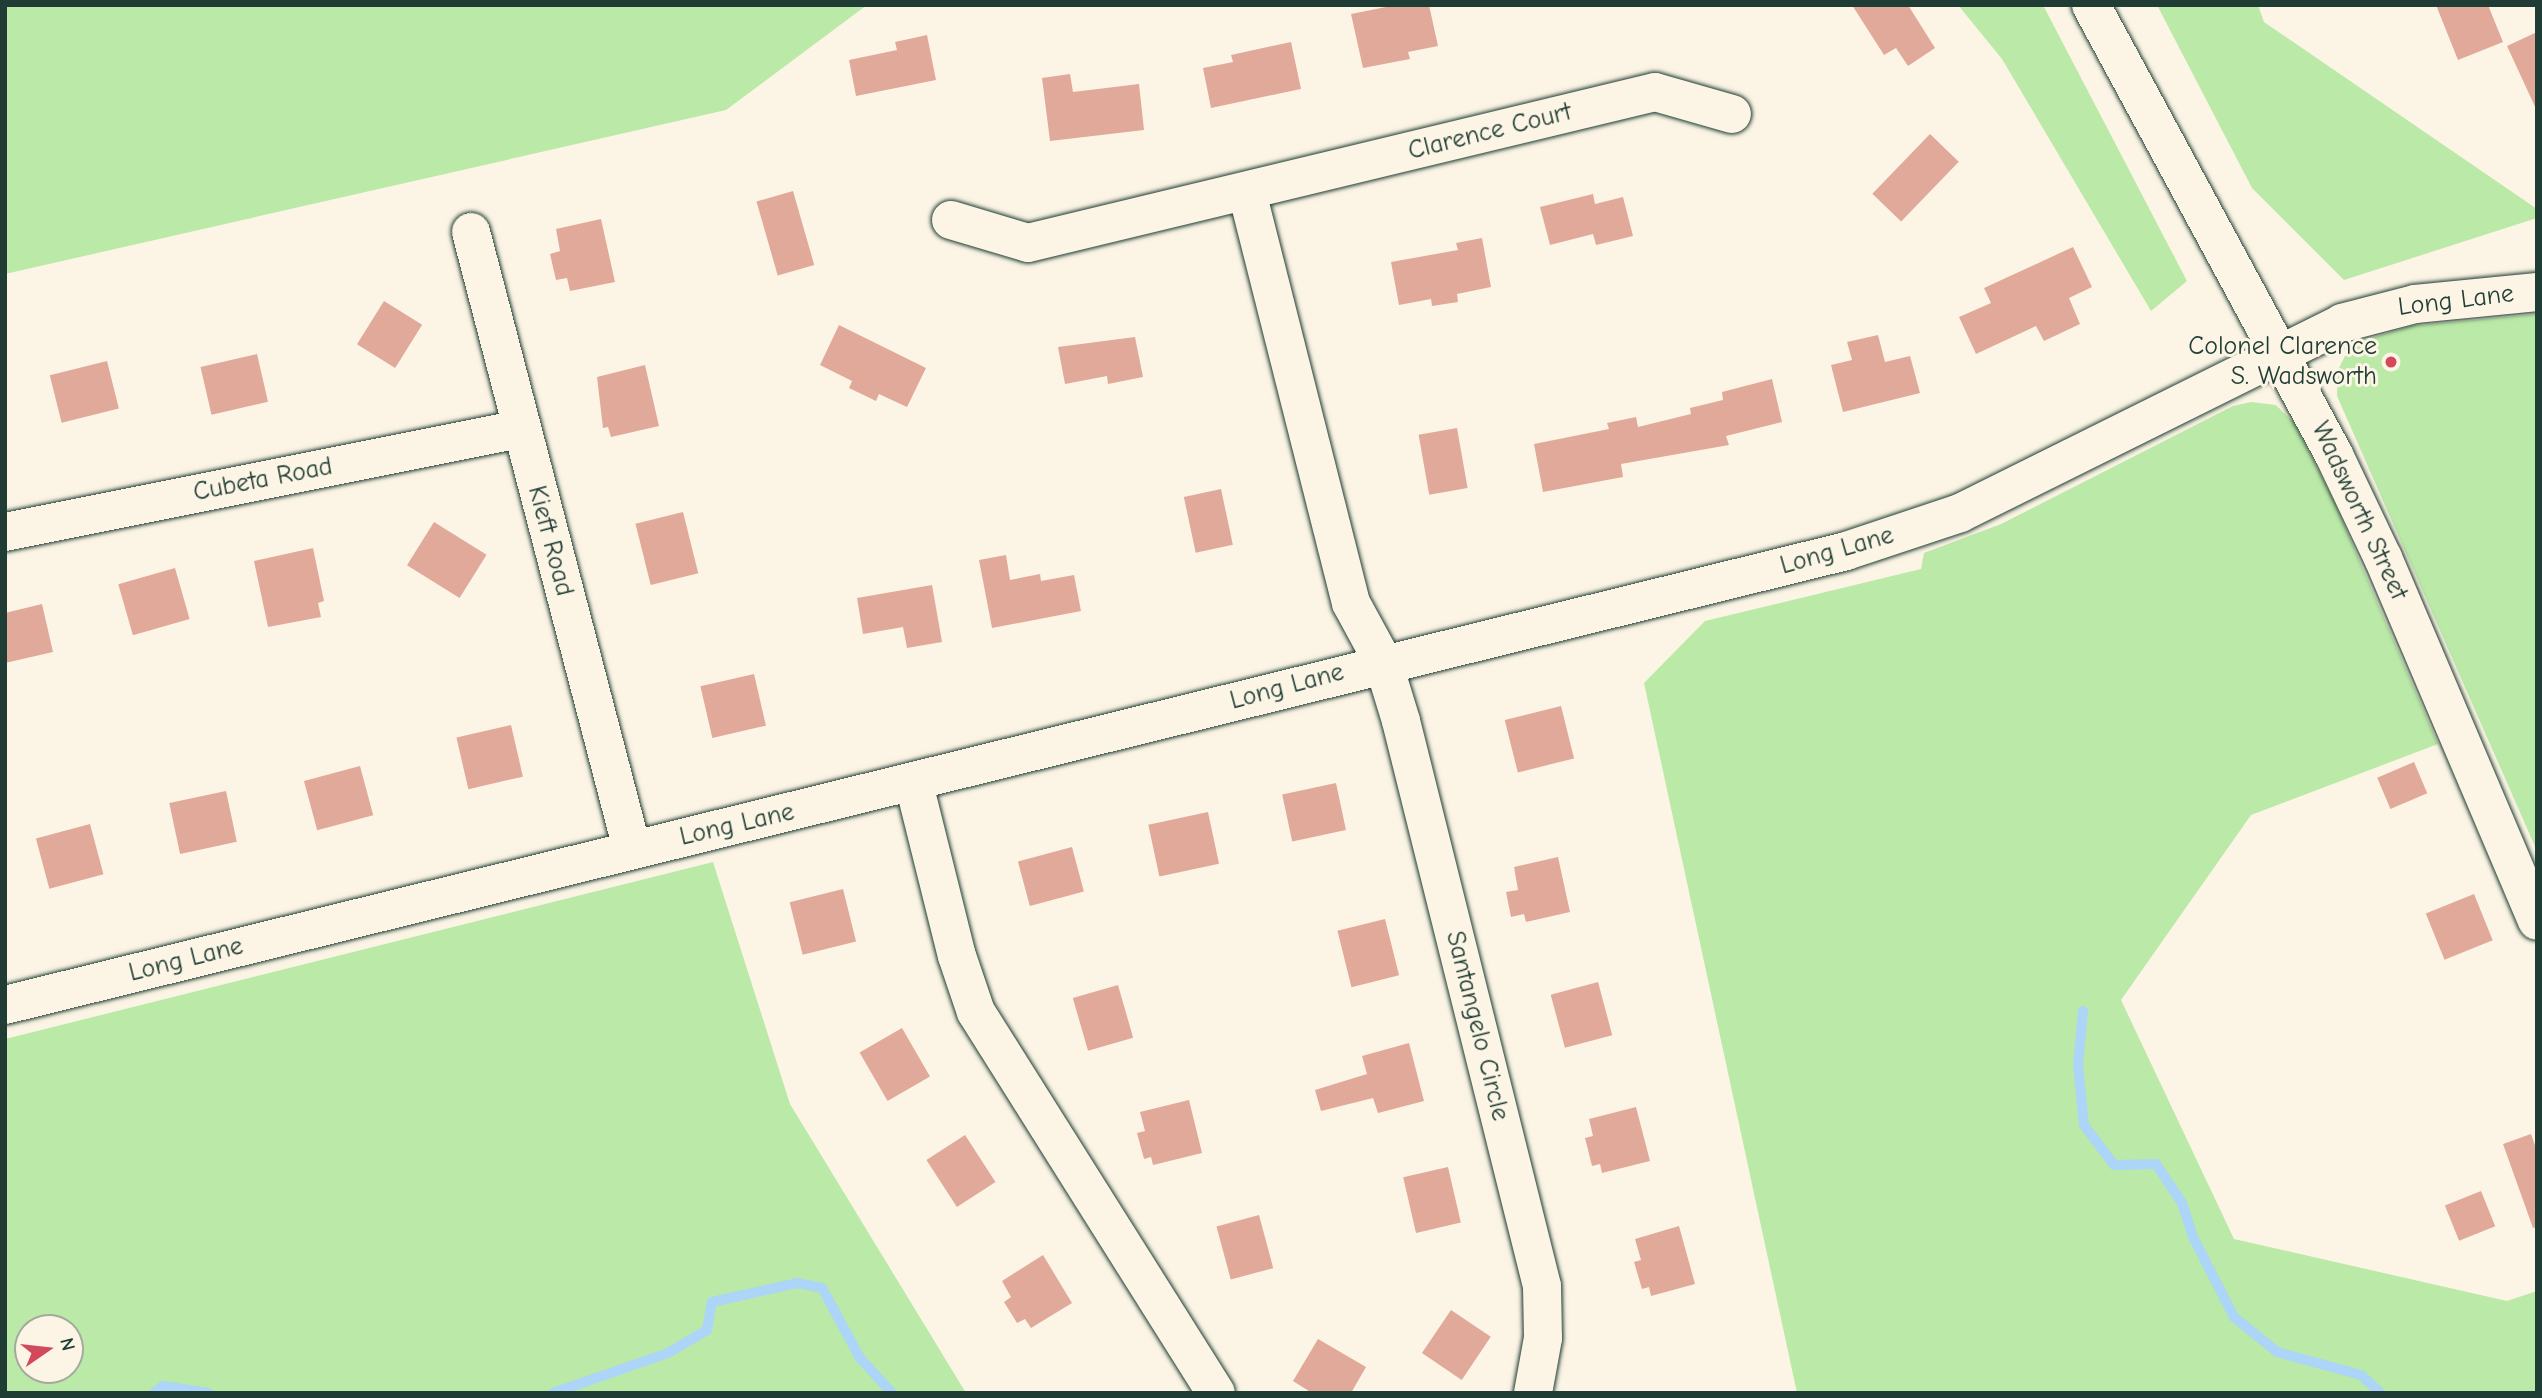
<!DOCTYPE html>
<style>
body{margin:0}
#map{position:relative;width:2542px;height:1398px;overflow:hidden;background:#fcf5e5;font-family:"Comic Neue",sans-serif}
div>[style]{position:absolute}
.green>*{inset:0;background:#bbe9a7}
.stream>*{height:10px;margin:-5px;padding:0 5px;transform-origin:5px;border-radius:5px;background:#acd5f7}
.building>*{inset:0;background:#e1a99a;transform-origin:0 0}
.roads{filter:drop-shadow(0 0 2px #1f3d34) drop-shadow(0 0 2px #1f3d34)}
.minor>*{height:38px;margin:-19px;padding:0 19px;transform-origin:19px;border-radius:19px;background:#fcf5e5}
.dots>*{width:19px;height:19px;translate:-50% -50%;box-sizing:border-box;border:4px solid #fcf5e5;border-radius:50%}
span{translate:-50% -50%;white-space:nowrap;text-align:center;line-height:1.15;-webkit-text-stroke:6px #fcf5e5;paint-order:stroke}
.street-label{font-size:26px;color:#1f3d34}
.poi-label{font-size:26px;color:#1f3d34}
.right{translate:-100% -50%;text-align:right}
.frame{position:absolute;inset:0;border:7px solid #1f3d34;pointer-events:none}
.north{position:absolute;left:14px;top:1314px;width:70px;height:70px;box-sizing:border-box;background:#fcf5e5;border:2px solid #a4ab9e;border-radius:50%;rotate:76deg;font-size:19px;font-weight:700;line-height:28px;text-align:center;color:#1f3d34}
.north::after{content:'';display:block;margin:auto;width:24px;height:32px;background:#d1495b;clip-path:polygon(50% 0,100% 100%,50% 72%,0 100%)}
</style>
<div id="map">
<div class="green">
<div style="clip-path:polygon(5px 5px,867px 5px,726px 110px,5px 274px)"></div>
<div style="clip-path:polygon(1958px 5px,2043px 5px,2187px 281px,2151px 311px,2002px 59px)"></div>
<div style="clip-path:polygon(2157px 5px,2258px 5px,2264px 22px,2537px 209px,2537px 218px,2344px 280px,2252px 188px)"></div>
<div style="clip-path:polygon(2537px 314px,2537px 851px,2337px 396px,2338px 370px,2345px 356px,2365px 340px,2411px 326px)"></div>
<div style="clip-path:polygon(2251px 402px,2276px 405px,2294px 423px,2334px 501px,2438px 744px,2251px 815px,2121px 1000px,2234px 1239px,2507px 1301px,2537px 1291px,2537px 1393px,1797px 1393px,1644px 683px,1705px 621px,1921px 569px,1924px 553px,2001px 524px,2233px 406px)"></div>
<div style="clip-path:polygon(evenodd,713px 862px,790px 1104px,966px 1393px,5px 1393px,5px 1039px,713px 862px,28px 1328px,70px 1328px,70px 1370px,28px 1370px,28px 1328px)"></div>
</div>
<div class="stream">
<div style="left:2083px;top:1011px;width:54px;rotate:95.3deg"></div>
<div style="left:2078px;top:1065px;width:60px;rotate:84.3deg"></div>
<div style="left:2084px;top:1125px;width:50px;rotate:53.1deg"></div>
<div style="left:2114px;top:1165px;width:42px;rotate:-1.4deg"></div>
<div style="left:2156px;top:1164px;width:47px;rotate:56.3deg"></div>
<div style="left:2182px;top:1203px;width:38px;rotate:72deg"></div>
<div style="left:2194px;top:1239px;width:88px;rotate:62.9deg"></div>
<div style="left:2234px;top:1317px;width:55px;rotate:39.1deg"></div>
<div style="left:2277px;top:1352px;width:87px;rotate:15.3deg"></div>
<div style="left:2361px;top:1375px;width:26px;rotate:43deg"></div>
<div style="left:154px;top:1393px;width:11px;rotate:-38deg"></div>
<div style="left:163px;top:1386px;width:46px;rotate:8.8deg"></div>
<div style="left:553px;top:1393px;width:122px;rotate:-19.2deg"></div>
<div style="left:668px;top:1353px;width:45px;rotate:-30.5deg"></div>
<div style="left:707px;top:1330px;width:28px;rotate:-80deg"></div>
<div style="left:712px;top:1302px;width:87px;rotate:-12.6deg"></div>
<div style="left:797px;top:1283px;width:25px;rotate:11deg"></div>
<div style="left:822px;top:1288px;width:80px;rotate:61.5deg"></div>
<div style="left:860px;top:1358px;width:47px;rotate:47.6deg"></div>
</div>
<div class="building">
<div style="clip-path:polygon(1396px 5px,1429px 5px,1438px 46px,1408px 52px,1410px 59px,1363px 68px,1351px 14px)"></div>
<div style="clip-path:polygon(1852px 5px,1908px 5px,1935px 48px,1908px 66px,1896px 48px,1884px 55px)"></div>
<div style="clip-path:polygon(2436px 5px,2488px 5px,2503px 42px,2458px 60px)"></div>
<div style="clip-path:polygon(2537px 32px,2537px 111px,2507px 46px)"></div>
<div style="clip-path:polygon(927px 35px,936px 80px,856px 96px,849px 60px,897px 50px,895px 42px)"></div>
<div style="clip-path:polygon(1291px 42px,1301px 89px,1211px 108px,1203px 68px,1233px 62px,1231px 55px)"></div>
<div style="clip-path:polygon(1070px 74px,1073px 92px,1139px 84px,1144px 130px,1050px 141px,1042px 78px)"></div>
<div style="left:1930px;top:134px;width:40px;height:83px;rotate:44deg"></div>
<div style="left:793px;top:191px;width:77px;height:38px;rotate:74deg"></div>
<div style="clip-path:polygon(1593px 194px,1595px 204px,1623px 197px,1633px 236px,1596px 245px,1593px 234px,1550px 245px,1540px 207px)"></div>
<div style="clip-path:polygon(601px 219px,615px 282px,570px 291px,567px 278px,556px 280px,550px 254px,560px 251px,556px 229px)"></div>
<div style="clip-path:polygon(1482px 238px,1491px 287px,1457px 294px,1458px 302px,1432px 306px,1431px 299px,1399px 305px,1391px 262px,1458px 250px,1456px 243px)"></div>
<div style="clip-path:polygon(2073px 247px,2092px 287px,2069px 298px,2080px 324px,2044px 341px,2036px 326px,1976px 354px,1959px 317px,1991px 303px,1984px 288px)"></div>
<div style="left:384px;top:301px;width:45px;height:51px;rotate:32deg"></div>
<div style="clip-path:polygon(839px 325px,926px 368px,907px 407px,879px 394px,876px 401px,849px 388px,852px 381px,820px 365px)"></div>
<div style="clip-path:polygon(1878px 335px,1885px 362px,1910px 356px,1920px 393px,1843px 412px,1831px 365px,1852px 360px,1847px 342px)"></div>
<div style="clip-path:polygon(1135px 337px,1143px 377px,1108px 384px,1107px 376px,1065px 384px,1058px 347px)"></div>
<div style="left:257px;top:354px;width:49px;height:58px;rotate:77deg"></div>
<div style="left:107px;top:361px;width:49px;height:59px;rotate:76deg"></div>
<div style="clip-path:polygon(645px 365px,659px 426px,611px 437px,608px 427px,603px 428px,597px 377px)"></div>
<div style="clip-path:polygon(1772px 379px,1782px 422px,1726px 436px,1729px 445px,1621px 464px,1623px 477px,1543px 492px,1534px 444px,1609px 429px,1607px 423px,1636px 417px,1638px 427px,1691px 414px,1690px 408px,1723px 400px,1722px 392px)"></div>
<div style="left:1457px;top:428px;width:61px;height:39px;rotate:80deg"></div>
<div style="left:1221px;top:489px;width:57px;height:38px;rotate:78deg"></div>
<div style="left:683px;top:512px;width:63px;height:49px;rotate:76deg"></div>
<div style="left:434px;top:522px;width:62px;height:51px;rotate:32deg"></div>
<div style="clip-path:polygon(313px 548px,324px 601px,318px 603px,321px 617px,268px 627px,254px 561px)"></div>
<div style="clip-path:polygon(1006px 555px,1010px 580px,1040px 574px,1041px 581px,1074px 575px,1081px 611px,992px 628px,979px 560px)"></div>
<div style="left:175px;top:568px;width:53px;height:59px;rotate:74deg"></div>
<div style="clip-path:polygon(932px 585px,942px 642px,907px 648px,903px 627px,863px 634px,857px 598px)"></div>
<div style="clip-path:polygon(42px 604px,53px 652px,5px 663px,5px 613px)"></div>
<div style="left:754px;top:674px;width:53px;height:55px;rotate:77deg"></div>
<div style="left:1561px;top:706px;width:54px;height:58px;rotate:76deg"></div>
<div style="left:511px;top:725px;width:53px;height:56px;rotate:77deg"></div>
<div style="left:2414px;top:762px;width:34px;height:40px;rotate:67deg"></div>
<div style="left:360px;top:766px;width:51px;height:58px;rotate:75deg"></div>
<div style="left:1336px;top:783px;width:48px;height:55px;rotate:78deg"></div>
<div style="left:226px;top:791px;width:52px;height:58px;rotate:78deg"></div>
<div style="left:1208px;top:812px;width:53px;height:61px;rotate:78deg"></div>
<div style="left:90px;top:824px;width:52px;height:56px;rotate:75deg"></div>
<div style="left:1072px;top:847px;width:46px;height:56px;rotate:75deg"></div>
<div style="clip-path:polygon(1558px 857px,1570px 912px,1526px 922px,1524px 914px,1511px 917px,1506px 892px,1518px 890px,1514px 867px)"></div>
<div style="left:843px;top:889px;width:54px;height:55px;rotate:76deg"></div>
<div style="left:2474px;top:894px;width:50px;height:52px;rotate:68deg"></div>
<div style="left:1385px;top:919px;width:58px;height:49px;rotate:76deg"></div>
<div style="left:1598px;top:982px;width:55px;height:49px;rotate:75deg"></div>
<div style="left:1118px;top:985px;width:55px;height:47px;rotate:74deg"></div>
<div style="left:902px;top:1028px;width:56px;height:49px;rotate:60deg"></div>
<div style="clip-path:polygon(1409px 1043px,1424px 1101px,1378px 1113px,1373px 1098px,1321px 1111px,1315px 1090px,1367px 1074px,1362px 1056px)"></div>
<div style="clip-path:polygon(1189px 1100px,1202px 1153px,1153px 1165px,1151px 1157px,1144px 1159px,1137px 1133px,1145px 1131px,1140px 1112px)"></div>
<div style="clip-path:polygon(1636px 1107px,1650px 1161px,1602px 1173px,1600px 1164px,1592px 1166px,1585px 1138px,1593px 1136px,1589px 1119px)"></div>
<div style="clip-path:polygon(2531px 1134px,2537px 1151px,2537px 1227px,2533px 1228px,2503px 1144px)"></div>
<div style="left:965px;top:1135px;width:56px;height:46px;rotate:57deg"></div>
<div style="left:1448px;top:1167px;width:57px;height:46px;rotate:77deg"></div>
<div style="left:2481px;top:1191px;width:38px;height:39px;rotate:68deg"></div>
<div style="left:1259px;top:1215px;width:55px;height:44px;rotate:75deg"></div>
<div style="clip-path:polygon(1679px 1226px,1695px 1284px,1651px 1296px,1649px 1287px,1642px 1289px,1634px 1262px,1641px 1260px,1635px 1239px)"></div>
<div style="clip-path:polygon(1043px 1255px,1072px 1303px,1031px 1328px,1025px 1319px,1017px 1323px,1004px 1302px,1011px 1297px,1002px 1281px)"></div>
<div style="left:1451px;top:1310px;width:48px;height:52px;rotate:34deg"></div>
<div style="clip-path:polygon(1318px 1339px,1366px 1367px,1351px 1393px,1312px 1393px,1293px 1381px)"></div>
</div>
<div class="roads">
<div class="minor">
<div style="left:2091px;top:5px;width:511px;rotate:61.63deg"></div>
<div style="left:2334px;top:455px;width:114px;rotate:64.6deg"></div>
<div style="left:2383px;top:558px;width:394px;rotate:67deg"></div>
<div style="left:1247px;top:192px;width:424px;rotate:75.8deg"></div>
<div style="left:1351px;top:603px;width:67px;rotate:61.5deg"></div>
<div style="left:1383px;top:662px;width:62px;rotate:73deg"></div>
<div style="left:1401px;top:721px;width:582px;rotate:75.99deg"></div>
<div style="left:1542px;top:1286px;width:52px;rotate:88.9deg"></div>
<div style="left:1543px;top:1338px;width:56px;rotate:100.3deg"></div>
<div style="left:951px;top:220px;width:80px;rotate:16.6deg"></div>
<div style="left:1028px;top:243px;width:645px;rotate:-13.54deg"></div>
<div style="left:1655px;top:92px;width:80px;rotate:15.9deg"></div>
<div style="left:471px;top:232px;width:638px;rotate:75.38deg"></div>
<div style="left:5px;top:532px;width:525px;rotate:-11.31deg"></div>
<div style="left:914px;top:784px;width:177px;rotate:76deg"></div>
<div style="left:957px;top:956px;width:59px;rotate:71.3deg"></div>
<div style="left:976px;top:1012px;width:450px;rotate:57.8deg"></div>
<div style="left:5px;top:1005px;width:1896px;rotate:-13.85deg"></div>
<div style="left:1846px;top:551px;width:120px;rotate:-18.4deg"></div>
<div style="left:1960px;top:513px;width:427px;rotate:-26.4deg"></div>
<div style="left:2342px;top:323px;width:75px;rotate:-14.6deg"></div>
<div style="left:2415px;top:304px;width:123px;rotate:-5.6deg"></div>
</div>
</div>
<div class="dots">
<div style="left:2391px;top:362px;background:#d1495b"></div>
</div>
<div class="street-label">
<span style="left:1490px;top:132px;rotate:-14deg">Clarence Court</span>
<span style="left:2456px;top:301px;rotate:-7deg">Long Lane</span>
<span style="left:263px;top:480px;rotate:-11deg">Cubeta Road</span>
<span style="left:2359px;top:511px;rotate:65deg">Wadsworth Street</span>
<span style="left:550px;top:541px;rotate:75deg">Kieft Road</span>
<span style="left:1837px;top:551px;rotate:-16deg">Long Lane</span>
<span style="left:1287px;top:687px;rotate:-15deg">Long Lane</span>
<span style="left:737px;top:825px;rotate:-13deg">Long Lane</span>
<span style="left:186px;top:960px;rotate:-14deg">Long Lane</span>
<span style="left:1477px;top:1026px;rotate:76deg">Santangelo Circle</span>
</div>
<div class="poi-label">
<span class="right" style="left:2377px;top:362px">Colonel Clarence<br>S. Wadsworth</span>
</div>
<div class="frame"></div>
<div class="north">N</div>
</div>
